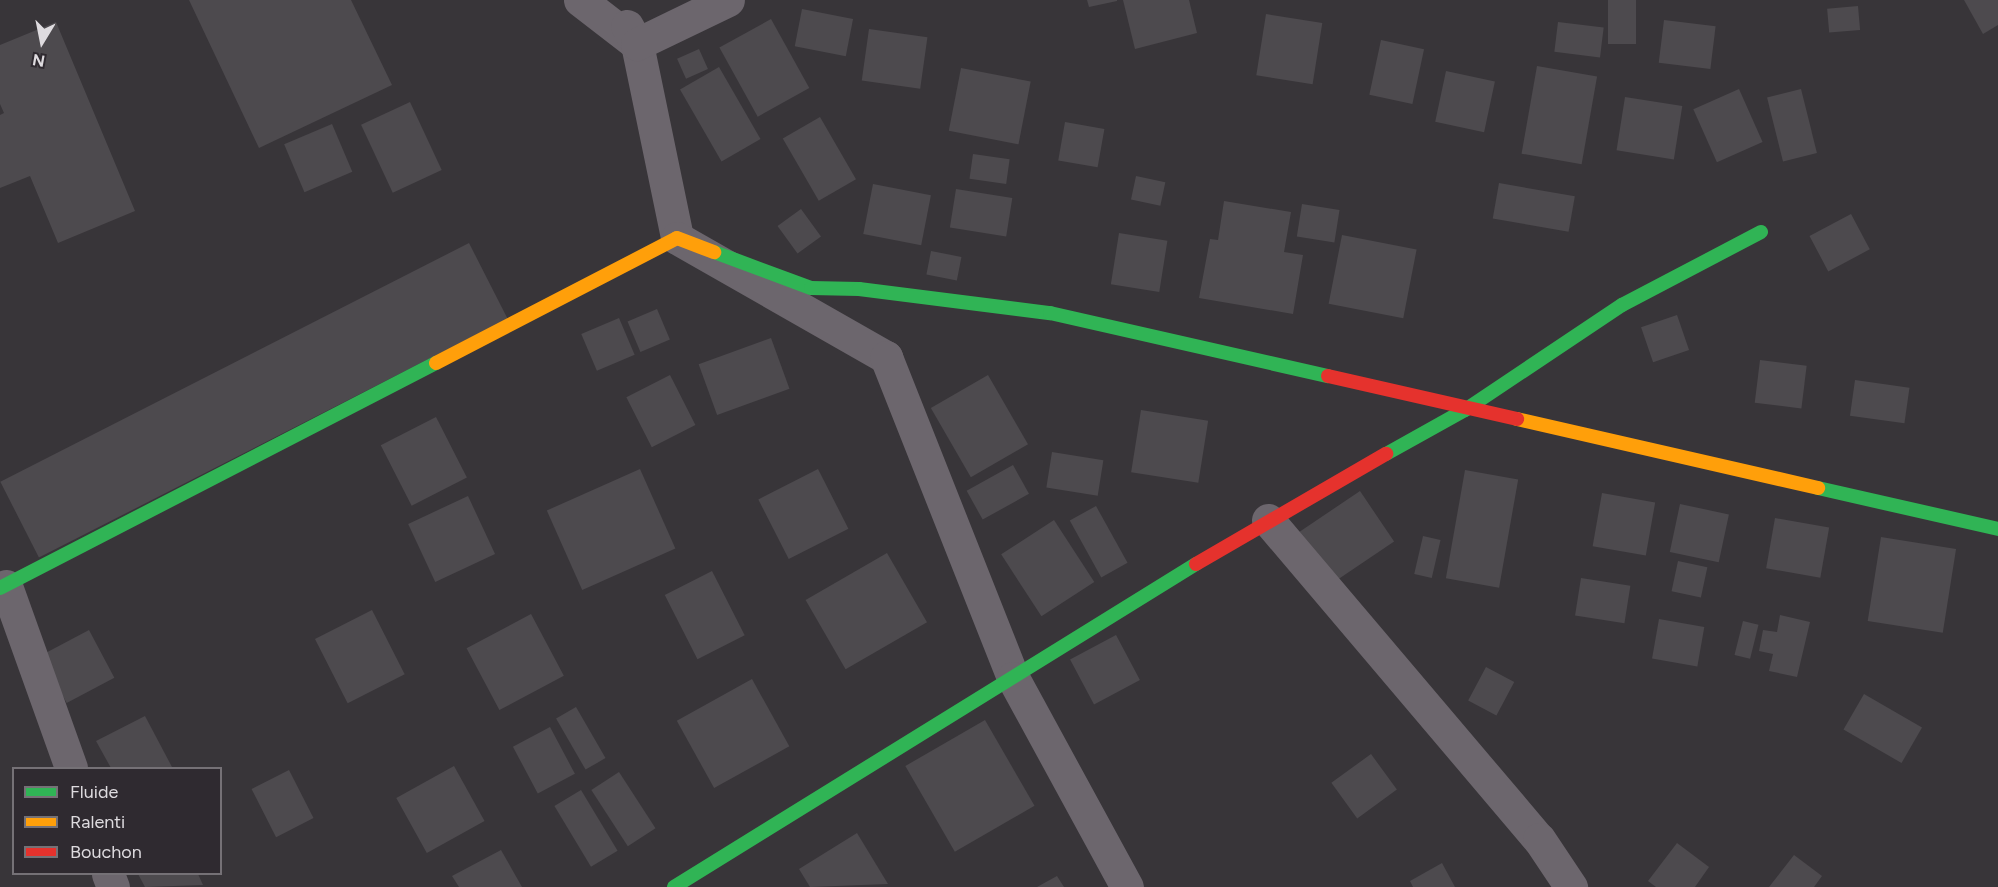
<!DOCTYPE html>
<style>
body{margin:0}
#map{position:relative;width:1998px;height:887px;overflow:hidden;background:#383539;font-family:Figtree,sans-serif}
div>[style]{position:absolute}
.building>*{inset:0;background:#4d4a4e;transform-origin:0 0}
.street>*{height:33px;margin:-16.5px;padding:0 16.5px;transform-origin:16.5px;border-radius:16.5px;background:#6c666d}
.fast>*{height:14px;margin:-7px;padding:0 7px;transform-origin:7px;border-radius:7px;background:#30b455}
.slow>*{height:14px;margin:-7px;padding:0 7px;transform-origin:7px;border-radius:7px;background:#ff9f0a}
.jam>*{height:14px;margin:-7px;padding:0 7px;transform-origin:7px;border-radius:7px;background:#e5322d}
span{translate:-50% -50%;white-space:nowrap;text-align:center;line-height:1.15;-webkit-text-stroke:4.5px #2f2a30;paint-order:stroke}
.legend{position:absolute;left:12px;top:767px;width:210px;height:108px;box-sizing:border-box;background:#2f2a30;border:2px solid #757176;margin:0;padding:8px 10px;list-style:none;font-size:18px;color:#dedbdf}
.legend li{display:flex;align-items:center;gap:12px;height:30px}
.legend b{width:30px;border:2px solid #757176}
.north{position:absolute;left:12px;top:12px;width:60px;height:60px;-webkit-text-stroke:4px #2f2a30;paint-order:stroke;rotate:190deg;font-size:16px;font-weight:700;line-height:24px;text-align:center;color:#dedbdf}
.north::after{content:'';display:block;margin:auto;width:21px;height:27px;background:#dedbdf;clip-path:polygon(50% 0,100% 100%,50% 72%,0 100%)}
</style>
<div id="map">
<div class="building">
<div style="clip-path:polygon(189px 0,351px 0,392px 85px,259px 148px)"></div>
<div style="clip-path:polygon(1087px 0,1117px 0,1117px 1px,1089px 7px)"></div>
<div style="clip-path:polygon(1123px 0,1189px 0,1197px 33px,1135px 49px)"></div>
<div style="left:1608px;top:0;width:28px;height:44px"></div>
<div style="clip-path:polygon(1964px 0,1998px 0,1998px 25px,1983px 34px)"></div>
<div style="left:1858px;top:6px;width:24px;height:31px;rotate:85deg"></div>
<div style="left:802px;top:9px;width:52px;height:38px;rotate:11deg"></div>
<div style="left:1266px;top:14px;width:57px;height:62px;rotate:9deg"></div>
<div style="left:771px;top:19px;width:79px;height:59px;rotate:61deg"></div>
<div style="left:1664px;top:20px;width:52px;height:43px;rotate:7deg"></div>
<div style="clip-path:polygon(56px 22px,135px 211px,58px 243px,30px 176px,0 188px,0 115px,4px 113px,0 104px,0 45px)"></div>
<div style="left:1558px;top:22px;width:46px;height:30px;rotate:7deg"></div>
<div style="left:869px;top:29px;width:59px;height:52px;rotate:8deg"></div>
<div style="left:1381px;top:40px;width:44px;height:56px;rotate:12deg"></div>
<div style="left:699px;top:49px;width:22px;height:24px;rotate:66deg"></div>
<div style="left:1537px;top:66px;width:61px;height:89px;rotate:10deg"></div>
<div style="left:719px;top:67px;width:83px;height:45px;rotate:60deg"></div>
<div style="left:961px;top:68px;width:71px;height:64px;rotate:11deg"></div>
<div style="left:1446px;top:71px;width:50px;height:52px;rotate:12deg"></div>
<div style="left:1739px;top:89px;width:58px;height:50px;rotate:66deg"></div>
<div style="left:1801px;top:89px;width:66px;height:35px;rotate:76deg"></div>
<div style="left:1625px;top:97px;width:58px;height:54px;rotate:9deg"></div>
<div style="left:410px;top:102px;width:75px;height:54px;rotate:65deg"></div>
<div style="left:820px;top:117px;width:72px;height:43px;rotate:60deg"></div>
<div style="left:1065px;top:122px;width:40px;height:39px;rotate:10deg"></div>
<div style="left:332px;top:124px;width:52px;height:52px;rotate:67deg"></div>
<div style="left:973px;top:154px;width:37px;height:25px;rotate:8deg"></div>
<div style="left:1136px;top:176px;width:30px;height:24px;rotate:12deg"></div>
<div style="left:1499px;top:183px;width:77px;height:36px;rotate:10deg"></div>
<div style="left:873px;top:184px;width:59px;height:51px;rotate:11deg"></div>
<div style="left:956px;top:189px;width:57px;height:39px;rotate:9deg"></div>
<div style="clip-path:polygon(1224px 201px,1291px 212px,1284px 252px,1303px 255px,1293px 314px,1199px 298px,1210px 239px,1218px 240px)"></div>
<div style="left:1302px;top:204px;width:38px;height:33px;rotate:9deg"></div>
<div style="left:801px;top:209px;width:34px;height:29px;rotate:54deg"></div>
<div style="left:1851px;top:214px;width:40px;height:47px;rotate:62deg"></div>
<div style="left:1119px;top:233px;width:49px;height:52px;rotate:9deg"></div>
<div style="left:1342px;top:235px;width:76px;height:70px;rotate:11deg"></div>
<div style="left:469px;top:243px;width:85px;height:526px;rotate:63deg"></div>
<div style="left:931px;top:251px;width:31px;height:24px;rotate:11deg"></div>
<div style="left:657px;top:309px;width:33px;height:32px;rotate:67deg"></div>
<div style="left:1677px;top:315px;width:37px;height:38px;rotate:71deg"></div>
<div style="left:619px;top:318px;width:40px;height:41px;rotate:67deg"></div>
<div style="left:771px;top:338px;width:54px;height:77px;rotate:70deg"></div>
<div style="left:1760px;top:360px;width:47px;height:43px;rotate:7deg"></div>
<div style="left:670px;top:375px;width:56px;height:49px;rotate:63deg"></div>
<div style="left:988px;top:375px;width:80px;height:66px;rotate:60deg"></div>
<div style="left:1855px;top:380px;width:55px;height:36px;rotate:8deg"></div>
<div style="left:1141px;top:410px;width:68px;height:63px;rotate:9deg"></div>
<div style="left:436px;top:417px;width:68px;height:62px;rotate:63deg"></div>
<div style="left:1052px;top:452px;width:52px;height:36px;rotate:9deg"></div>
<div style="left:1013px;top:465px;width:33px;height:53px;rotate:61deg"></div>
<div style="left:640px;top:469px;width:87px;height:102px;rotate:66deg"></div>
<div style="left:818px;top:469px;width:67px;height:67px;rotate:63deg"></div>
<div style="left:1465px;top:470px;width:54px;height:110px;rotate:10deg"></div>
<div style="left:1360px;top:491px;width:61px;height:80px;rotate:56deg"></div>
<div style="left:1602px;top:493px;width:54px;height:54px;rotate:10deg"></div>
<div style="left:468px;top:496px;width:64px;height:66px;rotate:65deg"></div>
<div style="left:1680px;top:504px;width:50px;height:49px;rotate:12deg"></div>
<div style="left:1096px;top:506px;width:65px;height:30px;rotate:61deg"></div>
<div style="left:1775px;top:518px;width:55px;height:51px;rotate:10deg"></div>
<div style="left:1054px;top:520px;width:74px;height:63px;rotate:57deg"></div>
<div style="left:1423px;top:536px;width:18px;height:39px;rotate:13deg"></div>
<div style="left:1881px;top:537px;width:76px;height:85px;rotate:9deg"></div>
<div style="left:887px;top:553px;width:80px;height:94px;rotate:60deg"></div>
<div style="left:1678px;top:561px;width:30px;height:31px;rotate:12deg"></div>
<div style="left:712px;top:571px;width:72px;height:53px;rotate:63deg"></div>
<div style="left:1581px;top:578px;width:50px;height:38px;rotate:9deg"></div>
<div style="left:372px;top:610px;width:72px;height:64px;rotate:63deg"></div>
<div style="left:531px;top:614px;width:70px;height:73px;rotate:62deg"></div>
<div style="clip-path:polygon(1780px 615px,1810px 622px,1797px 677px,1769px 671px,1773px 654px,1759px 651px,1763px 630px,1777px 632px)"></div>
<div style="left:1659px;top:619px;width:46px;height:40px;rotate:10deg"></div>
<div style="left:1743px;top:621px;width:16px;height:35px;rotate:14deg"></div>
<div style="left:89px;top:630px;width:54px;height:54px;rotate:62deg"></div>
<div style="left:1116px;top:635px;width:51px;height:52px;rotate:62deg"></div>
<div style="left:1486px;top:667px;width:32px;height:38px;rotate:28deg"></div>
<div style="left:752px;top:679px;width:77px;height:86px;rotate:61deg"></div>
<div style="left:1864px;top:694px;width:67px;height:41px;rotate:30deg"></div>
<div style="left:576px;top:707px;width:59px;height:23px;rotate:60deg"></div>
<div style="clip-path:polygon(145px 716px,172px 767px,111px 768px,96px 741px)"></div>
<div style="left:985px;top:720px;width:99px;height:92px;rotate:60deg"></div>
<div style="left:550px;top:727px;width:53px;height:42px;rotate:62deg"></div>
<div style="left:1371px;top:754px;width:44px;height:49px;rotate:54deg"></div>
<div style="left:454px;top:766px;width:63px;height:66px;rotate:61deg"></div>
<div style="left:289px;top:770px;width:54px;height:42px;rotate:63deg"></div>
<div style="left:619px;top:772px;width:67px;height:33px;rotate:57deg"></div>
<div style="left:581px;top:790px;width:71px;height:31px;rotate:59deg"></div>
<div style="clip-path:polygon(857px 833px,888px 884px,810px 887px,799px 869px)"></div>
<div style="clip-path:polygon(1677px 843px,1709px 867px,1695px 887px,1656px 887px,1648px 881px)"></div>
<div style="clip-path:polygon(501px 850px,522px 887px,459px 887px,452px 876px)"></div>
<div style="clip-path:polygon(1794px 855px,1822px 876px,1814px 887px,1769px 887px)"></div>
<div style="clip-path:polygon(1442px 863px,1455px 887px,1413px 887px,1410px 881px)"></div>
<div style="clip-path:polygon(138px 874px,198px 874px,203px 885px,145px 887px)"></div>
<div style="clip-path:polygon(1057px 876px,1064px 887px,1037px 887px)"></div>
</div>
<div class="street">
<div style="left:580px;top:0;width:72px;rotate:37.7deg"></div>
<div style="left:637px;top:44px;width:198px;rotate:78.3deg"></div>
<div style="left:677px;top:238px;width:241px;rotate:29.7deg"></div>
<div style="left:886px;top:357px;width:345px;rotate:68.4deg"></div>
<div style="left:1013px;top:678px;width:238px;rotate:61.4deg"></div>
<div style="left:627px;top:26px;width:21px;rotate:61deg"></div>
<div style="left:637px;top:44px;width:101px;rotate:-25.8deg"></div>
<div style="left:1268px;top:520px;width:419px;rotate:49.7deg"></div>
<div style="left:1539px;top:839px;width:58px;rotate:56.3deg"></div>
<div style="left:6px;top:586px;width:193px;rotate:70.3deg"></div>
<div style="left:108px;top:874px;width:14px;rotate:69deg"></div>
</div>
<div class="fast">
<div style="left:714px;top:252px;width:103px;rotate:20.4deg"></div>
<div style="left:811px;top:288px;width:48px;rotate:1.2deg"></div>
<div style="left:859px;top:289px;width:193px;rotate:7.2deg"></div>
<div style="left:1050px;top:313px;width:285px;rotate:12.8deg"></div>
<div style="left:1386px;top:454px;width:90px;rotate:-29.1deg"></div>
<div style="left:1465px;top:410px;width:189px;rotate:-33.8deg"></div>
<div style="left:1622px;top:305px;width:157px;rotate:-27.7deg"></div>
<div style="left:1818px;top:488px;width:185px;rotate:12.8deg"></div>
<div style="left:0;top:588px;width:491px;rotate:-27.3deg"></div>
<div style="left:674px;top:887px;width:614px;rotate:-31.75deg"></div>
</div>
<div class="slow">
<div style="left:436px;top:363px;width:271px;rotate:-27.4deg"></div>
<div style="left:677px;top:238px;width:40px;rotate:21deg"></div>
<div style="left:1517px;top:419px;width:309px;rotate:12.9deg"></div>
</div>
<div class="jam">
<div style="left:1328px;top:376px;width:194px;rotate:12.8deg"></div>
<div style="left:1196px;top:564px;width:220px;rotate:-30.1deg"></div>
</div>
<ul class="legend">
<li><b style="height:8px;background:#30b455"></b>Fluide</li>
<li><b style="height:8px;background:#ff9f0a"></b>Ralenti</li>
<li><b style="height:8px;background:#e5322d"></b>Bouchon</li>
</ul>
<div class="north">N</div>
</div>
